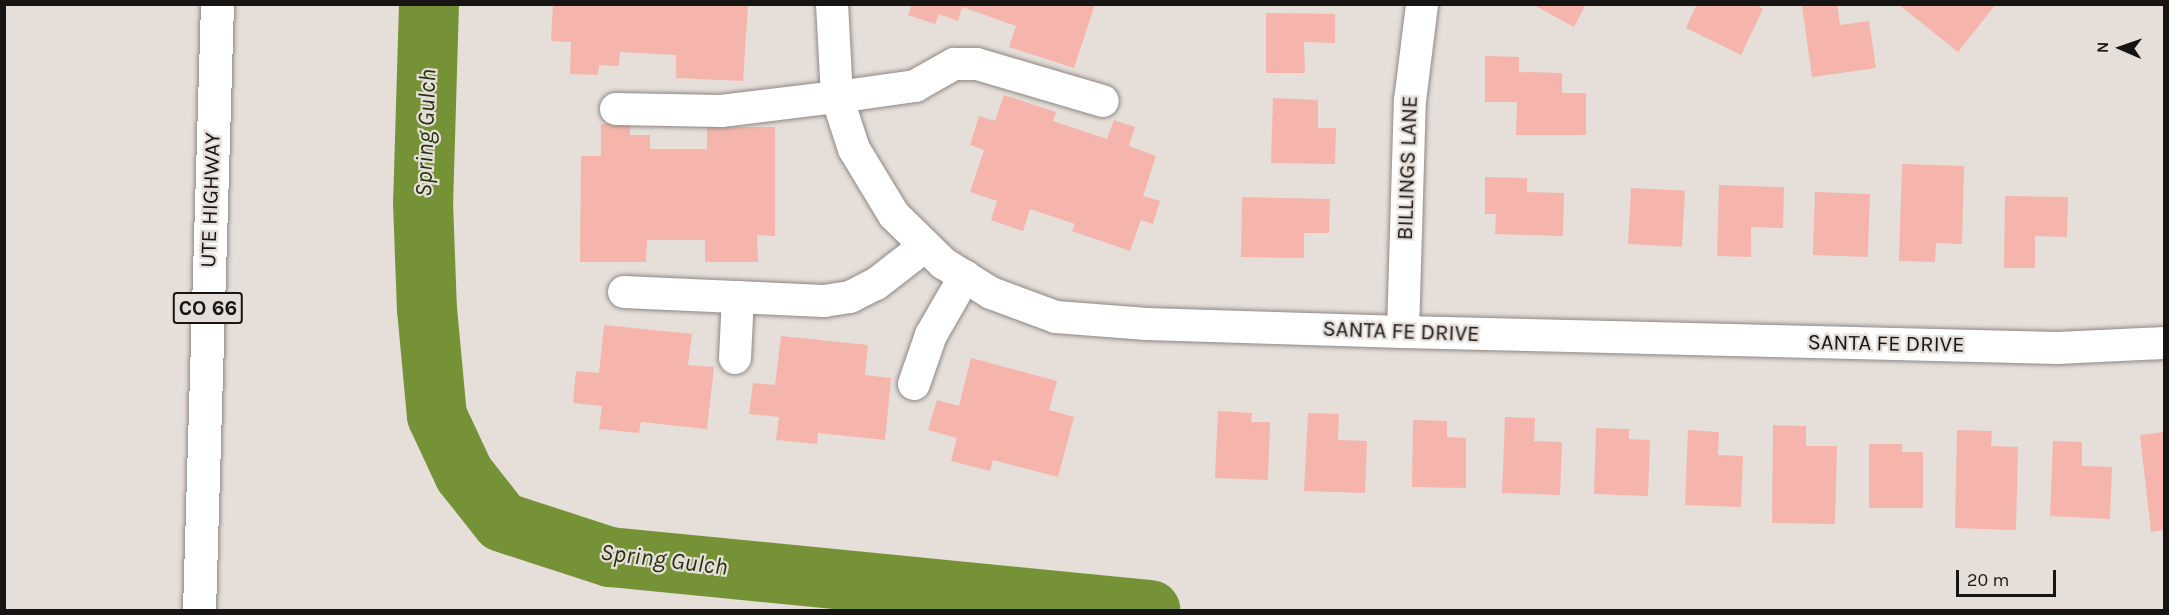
<!DOCTYPE html>
<style>
body{margin:0}
#map{position:relative;width:2169px;height:615px;overflow:hidden;background:#e5ded9;font-family:Karla,sans-serif}
div>[style]{position:absolute}
.river>*{height:60px;margin:-30px;padding:0 30px;transform-origin:30px;border-radius:30px;background:#759336}
.building>*{inset:0;background:#f5b5ad;transform-origin:0 0}
.roads{filter:drop-shadow(0 0 2px #8e8783) drop-shadow(0 0 2px #8e8783)}
.minor>*{height:32px;margin:-16px;padding:0 16px;transform-origin:16px;border-radius:16px;background:#fff}
.major>*{height:33px;margin:-16.5px;padding:0 16.5px;transform-origin:16.5px;border-radius:16.5px;background:#fff}
span{translate:-50% -50%;white-space:nowrap;text-align:center;line-height:1.15;-webkit-text-stroke:4.5px #e5ded9;paint-order:stroke}
.shield-label span{padding:2px 4px;background:#e5ded9;border:2px solid;border-radius:4px;-webkit-text-stroke-width:0}
.shield-label{font-size:21px;color:#171513;font-weight:700}
.street-label{font-size:22px;color:#171513}
.water-label{font-size:24px;color:#25320b;font-style:italic}
.frame{position:absolute;inset:0;border:6px solid #171513;pointer-events:none}
.north{position:absolute;left:2091px;top:18px;width:60px;height:60px;-webkit-text-stroke:4px #e5ded9;paint-order:stroke;rotate:272deg;font-size:16px;font-weight:700;line-height:24px;text-align:center;color:#171513}
.north::after{content:'';display:block;margin:auto;width:21px;height:27px;background:#171513;clip-path:polygon(50% 0,100% 100%,50% 72%,0 100%)}
.scale{position:absolute;left:1956px;top:570px;width:100px;height:27px;box-sizing:border-box;border:3px solid #171513;border-top:0;padding-left:8px;font-size:18px;line-height:21px;white-space:nowrap;color:#171513;-webkit-text-stroke:4px #e5ded9;paint-order:stroke}
</style>
<div id="map">
<div class="river">
<div style="left:429px;top:4px;width:198px;rotate:91.7deg"></div>
<div style="left:423px;top:202px;width:107px;rotate:87.9deg"></div>
<div style="left:427px;top:309px;width:107px;rotate:84.7deg"></div>
<div style="left:437px;top:416px;width:64px;rotate:65deg"></div>
<div style="left:464px;top:474px;width:61px;rotate:51.6deg"></div>
<div style="left:502px;top:522px;width:114px;rotate:18deg"></div>
<div style="left:610px;top:557px;width:543px;rotate:5.61deg"></div>
</div>
<div class="building">
<div style="clip-path:polygon(553px 4px,748px 4px,743px 81px,676px 78px,676px 55px,620px 52px,619px 66px,599px 65px,598px 75px,570px 74px,571px 42px,551px 41px)"></div>
<div style="clip-path:polygon(912px 4px,1095px 4px,1074px 68px,1009px 47px,1016px 26px,962px 7px,958px 21px,939px 14px,935px 24px,908px 15px)"></div>
<div style="clip-path:polygon(1532px 4px,1586px 4px,1574px 27px)"></div>
<div style="clip-path:polygon(1697px 4px,1755px 4px,1763px 9px,1741px 55px,1686px 28px)"></div>
<div style="clip-path:polygon(1837px 4px,1840px 25px,1869px 21px,1876px 68px,1812px 77px,1802px 6px)"></div>
<div style="clip-path:polygon(1898px 4px,1996px 4px,1958px 52px)"></div>
<div style="clip-path:polygon(1266px 13px,1335px 14px,1335px 43px,1304px 42px,1305px 73px,1266px 73px)"></div>
<div style="clip-path:polygon(1485px 56px,1519px 57px,1519px 72px,1562px 73px,1562px 93px,1586px 93px,1586px 135px,1516px 135px,1517px 102px,1485px 102px)"></div>
<div style="clip-path:polygon(1004px 95px,1056px 112px,1053px 121px,1107px 139px,1114px 120px,1135px 127px,1129px 146px,1156px 156px,1143px 196px,1160px 201px,1153px 224px,1141px 220px,1130px 251px,1072px 231px,1075px 224px,1030px 209px,1023px 231px,991px 220px,997px 201px,970px 192px,984px 150px,970px 145px,979px 116px,995px 121px)"></div>
<div style="clip-path:polygon(1273px 98px,1318px 100px,1318px 128px,1336px 128px,1335px 164px,1271px 163px)"></div>
<div style="clip-path:polygon(601px 124px,630px 124px,630px 135px,650px 135px,650px 149px,707px 149px,707px 127px,775px 127px,775px 236px,757px 235px,758px 262px,705px 262px,705px 240px,647px 240px,646px 262px,580px 262px,581px 156px,601px 156px)"></div>
<div style="clip-path:polygon(1902px 164px,1964px 166px,1962px 244px,1936px 243px,1935px 262px,1899px 261px)"></div>
<div style="clip-path:polygon(1485px 177px,1527px 178px,1527px 192px,1564px 193px,1563px 236px,1495px 234px,1496px 214px,1485px 214px)"></div>
<div style="clip-path:polygon(1719px 185px,1784px 187px,1783px 228px,1751px 227px,1751px 257px,1717px 256px)"></div>
<div style="left:1631px;top:188px;width:54px;height:56px;rotate:3deg"></div>
<div style="left:1815px;top:192px;width:55px;height:63px;rotate:2deg"></div>
<div style="clip-path:polygon(2005px 196px,2068px 197px,2067px 237px,2035px 236px,2035px 268px,2004px 268px)"></div>
<div style="clip-path:polygon(1242px 197px,1330px 199px,1329px 233px,1304px 233px,1304px 258px,1241px 257px)"></div>
<div style="clip-path:polygon(604px 325px,692px 334px,688px 365px,714px 367px,707px 429px,641px 422px,639px 433px,599px 429px,602px 406px,573px 403px,576px 371px,599px 373px)"></div>
<div style="clip-path:polygon(781px 336px,868px 345px,865px 375px,891px 378px,885px 440px,818px 433px,817px 444px,776px 440px,779px 417px,749px 414px,753px 383px,775px 385px)"></div>
<div style="clip-path:polygon(971px 358px,1057px 381px,1049px 410px,1074px 417px,1058px 477px,993px 460px,990px 471px,951px 461px,957px 438px,928px 430px,937px 400px,959px 406px)"></div>
<div style="clip-path:polygon(1218px 411px,1252px 413px,1251px 422px,1270px 422px,1268px 480px,1215px 478px)"></div>
<div style="clip-path:polygon(1308px 413px,1339px 414px,1338px 440px,1367px 441px,1365px 493px,1304px 491px)"></div>
<div style="clip-path:polygon(1505px 417px,1535px 418px,1534px 441px,1562px 442px,1560px 495px,1502px 493px)"></div>
<div style="clip-path:polygon(1413px 420px,1447px 421px,1447px 437px,1466px 438px,1466px 488px,1412px 487px)"></div>
<div style="clip-path:polygon(1773px 425px,1806px 426px,1806px 446px,1837px 446px,1835px 524px,1772px 523px)"></div>
<div style="clip-path:polygon(1596px 428px,1629px 429px,1629px 439px,1650px 440px,1648px 496px,1594px 494px)"></div>
<div style="clip-path:polygon(1688px 430px,1719px 432px,1718px 455px,1743px 456px,1741px 507px,1685px 505px)"></div>
<div style="clip-path:polygon(1957px 430px,1992px 431px,1991px 446px,2018px 447px,2016px 530px,1955px 528px)"></div>
<div style="clip-path:polygon(2164px 432px,2164px 530px,2151px 532px,2140px 435px)"></div>
<div style="clip-path:polygon(2053px 441px,2082px 442px,2082px 466px,2112px 467px,2110px 519px,2050px 516px)"></div>
<div style="clip-path:polygon(1869px 444px,1902px 444px,1902px 452px,1923px 452px,1923px 508px,1869px 508px)"></div>
</div>
<div class="roads">
<div class="minor">
<div style="left:832px;top:4px;width:93px;rotate:86.9deg"></div>
<div style="left:837px;top:97px;width:55px;rotate:71.9deg"></div>
<div style="left:854px;top:149px;width:77px;rotate:58.8deg"></div>
<div style="left:894px;top:215px;width:69px;rotate:44.4deg"></div>
<div style="left:943px;top:263px;width:57px;rotate:32deg"></div>
<div style="left:991px;top:293px;width:69px;rotate:20.3deg"></div>
<div style="left:1056px;top:317px;width:91px;rotate:4.4deg"></div>
<div style="left:1147px;top:324px;width:256px;rotate:1.8deg"></div>
<div style="left:1403px;top:332px;width:655px;rotate:1.4deg"></div>
<div style="left:2058px;top:348px;width:106px;rotate:-2.7deg"></div>
<div style="left:616px;top:109px;width:105px;rotate:1.1deg"></div>
<div style="left:721px;top:111px;width:117px;rotate:-6.9deg"></div>
<div style="left:837px;top:97px;width:79px;rotate:-8deg"></div>
<div style="left:915px;top:86px;width:45px;rotate:-29.4deg"></div>
<div style="left:954px;top:64px;width:23px"></div>
<div style="left:977px;top:64px;width:131px;rotate:16.4deg"></div>
<div style="left:624px;top:292px;width:200px;rotate:2.6deg"></div>
<div style="left:824px;top:301px;width:26px;rotate:-9deg"></div>
<div style="left:850px;top:297px;width:29px;rotate:-27deg"></div>
<div style="left:876px;top:284px;width:62px;rotate:-37.8deg"></div>
<div style="left:1403px;top:332px;width:231px;rotate:-88.3deg"></div>
<div style="left:1410px;top:101px;width:98px;rotate:-82.9deg"></div>
<div style="left:735px;top:358px;width:61px;rotate:-87.2deg"></div>
<div style="left:914px;top:384px;width:52px;rotate:-70.9deg"></div>
<div style="left:931px;top:335px;width:68px;rotate:-60deg"></div>
</div>
<div class="major">
<div style="left:199px;top:610px;width:606px;rotate:-88.3deg"></div>
</div>
</div>
<div class="shield-label">
<span style="left:208px;top:308px">CO 66</span>
</div>
<div class="street-label">
<span style="left:1408px;top:168px;rotate:-88deg">BILLINGS LANE</span>
<span style="left:211px;top:200px;rotate:-88deg">UTE HIGHWAY</span>
<span style="left:1401px;top:332px;rotate:2deg">SANTA FE DRIVE</span>
<span style="left:1886px;top:344px;rotate:1deg">SANTA FE DRIVE</span>
</div>
<div class="water-label">
<span style="left:426px;top:133px;rotate:-88deg">Spring Gulch</span>
<span style="left:664px;top:560px;rotate:7deg">Spring Gulch</span>
</div>
<div class="frame"></div>
<div class="north">N</div>
<div class="scale">20 m</div>
</div>
